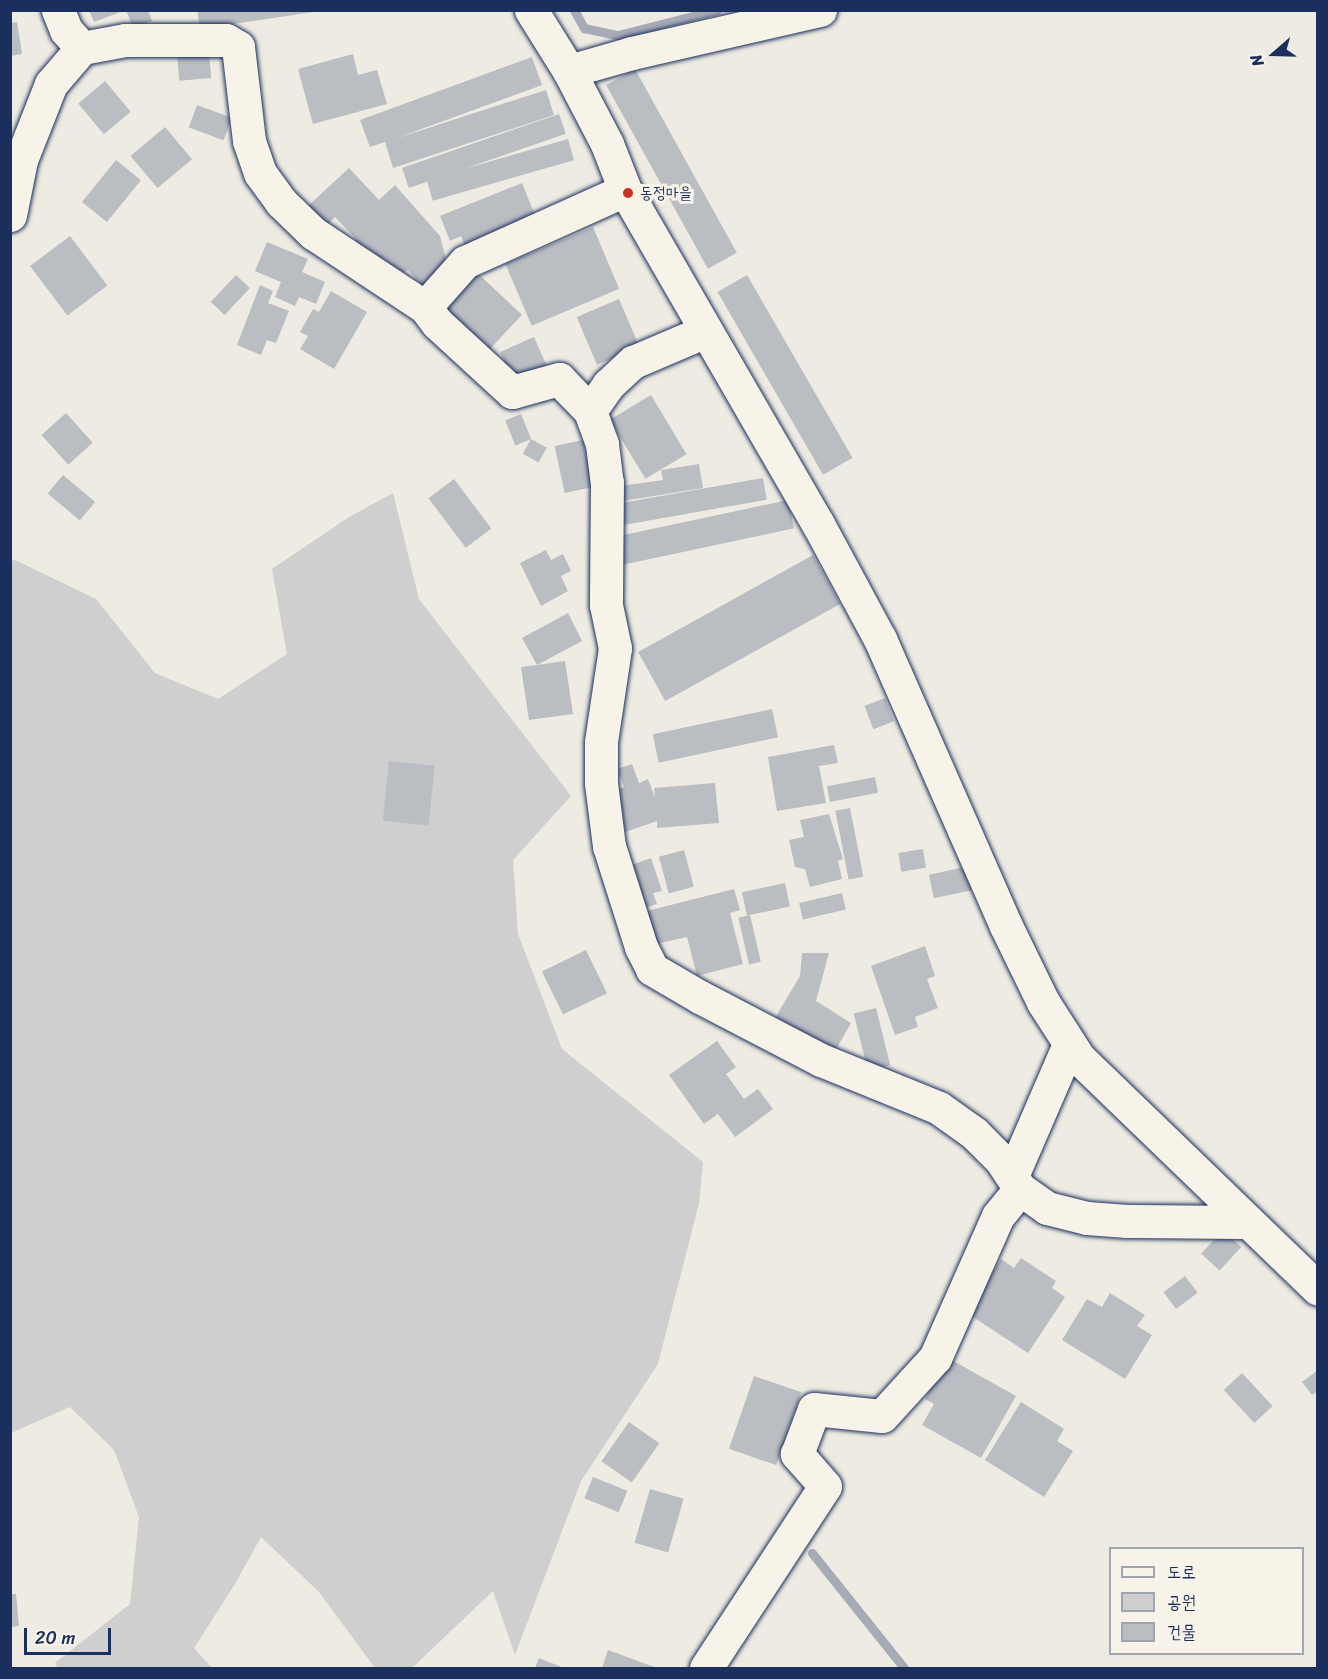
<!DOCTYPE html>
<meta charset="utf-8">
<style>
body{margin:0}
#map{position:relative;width:1328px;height:1679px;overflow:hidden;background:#eeebe2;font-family:Sriracha,"Poor Story",sans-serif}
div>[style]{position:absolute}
.green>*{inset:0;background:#cfcfcf}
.stream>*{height:9px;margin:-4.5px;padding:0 4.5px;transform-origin:4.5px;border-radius:4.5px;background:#a6abb5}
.building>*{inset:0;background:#babdc2;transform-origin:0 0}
.roads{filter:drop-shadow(0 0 2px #1b2f5e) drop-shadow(0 0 2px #1b2f5e)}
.minor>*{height:33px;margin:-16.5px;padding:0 16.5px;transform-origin:16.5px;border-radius:16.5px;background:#f7f3e8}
.dots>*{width:16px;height:16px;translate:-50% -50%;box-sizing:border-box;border:3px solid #f7f3e8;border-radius:50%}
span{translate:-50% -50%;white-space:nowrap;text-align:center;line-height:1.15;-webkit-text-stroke:6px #f7f3e8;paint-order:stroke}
.poi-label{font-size:16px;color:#1b2f5e}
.left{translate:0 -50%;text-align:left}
.frame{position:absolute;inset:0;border:12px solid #1b2f5e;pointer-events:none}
.legend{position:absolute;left:1109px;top:1547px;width:195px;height:108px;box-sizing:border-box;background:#f7f3e8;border:2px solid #9fa5b1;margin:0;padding:8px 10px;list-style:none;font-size:18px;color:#1b2f5e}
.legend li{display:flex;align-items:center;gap:12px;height:30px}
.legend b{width:30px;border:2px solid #9fa5b1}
.north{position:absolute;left:1244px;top:24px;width:60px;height:60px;-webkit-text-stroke:4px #f7f3e8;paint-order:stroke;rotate:250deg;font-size:16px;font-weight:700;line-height:24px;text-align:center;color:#1b2f5e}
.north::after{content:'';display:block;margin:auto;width:21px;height:27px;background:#1b2f5e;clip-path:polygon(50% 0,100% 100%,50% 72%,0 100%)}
.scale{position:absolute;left:24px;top:1628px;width:87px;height:27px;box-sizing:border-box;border:3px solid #1b2f5e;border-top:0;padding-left:8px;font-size:18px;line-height:21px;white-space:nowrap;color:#1b2f5e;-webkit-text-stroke:4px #f7f3e8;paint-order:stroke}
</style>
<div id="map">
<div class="green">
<div style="clip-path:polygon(393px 493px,419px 599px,571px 796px,513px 860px,518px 934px,562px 1049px,703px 1162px,699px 1203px,658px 1364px,581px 1481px,515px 1655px,493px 1591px,412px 1668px,375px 1668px,319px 1592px,261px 1537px,235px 1584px,194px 1648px,212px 1668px,58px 1668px,55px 1663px,130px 1604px,139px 1517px,114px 1450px,70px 1407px,11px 1433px,11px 561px,15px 560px,96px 599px,155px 673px,218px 699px,287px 654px,272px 569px,349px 517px)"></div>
</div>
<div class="stream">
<div style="left:574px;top:10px;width:21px;rotate:61deg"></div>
<div style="left:584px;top:28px;width:35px;rotate:12deg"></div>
<div style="left:618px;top:35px;width:102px;rotate:-14.2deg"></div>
<div style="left:812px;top:1553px;width:147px;rotate:51.3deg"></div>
</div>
<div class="building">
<div style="clip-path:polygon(89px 10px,123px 10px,123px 11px,94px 22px)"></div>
<div style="clip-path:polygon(126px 10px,148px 10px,152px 21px,133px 28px)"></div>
<div style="clip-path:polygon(197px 10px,313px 10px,313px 12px,200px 29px)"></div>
<div style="clip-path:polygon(17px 22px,22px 54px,10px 56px,10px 23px)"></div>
<div style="left:209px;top:53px;width:25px;height:32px;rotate:85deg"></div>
<div style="clip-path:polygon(353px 54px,358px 75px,377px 70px,387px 104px,313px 124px,298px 69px)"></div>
<div style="clip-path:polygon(532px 57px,542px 85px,394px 139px,546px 90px,554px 115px,393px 168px,385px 142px,370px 147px,360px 120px)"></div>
<div style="left:635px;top:69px;width:210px;height:33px;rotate:61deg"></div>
<div style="left:105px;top:81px;width:40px;height:35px;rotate:50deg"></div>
<div style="left:197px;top:105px;width:37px;height:24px;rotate:20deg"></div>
<div style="left:559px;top:114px;width:21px;height:166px;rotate:71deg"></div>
<div style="left:165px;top:127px;width:42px;height:45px;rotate:50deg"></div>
<div style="left:568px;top:139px;width:22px;height:147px;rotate:74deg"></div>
<div style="left:116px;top:160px;width:32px;height:54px;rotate:39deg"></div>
<div style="clip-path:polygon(349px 168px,379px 200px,395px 185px,440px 236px,448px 267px,424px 287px,408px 270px,399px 275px,350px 245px,356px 239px,335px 217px,326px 226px,308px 206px)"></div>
<div style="clip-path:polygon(522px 183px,537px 220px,466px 249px,461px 236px,450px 241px,440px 216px)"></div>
<div style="left:593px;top:227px;width:67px;height:95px;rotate:67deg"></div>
<div style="left:70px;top:236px;width:62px;height:50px;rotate:53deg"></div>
<div style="clip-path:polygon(267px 242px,308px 259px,302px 272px,325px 282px,316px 304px,299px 297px,295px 306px,275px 297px,281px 282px,255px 271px)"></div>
<div style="left:473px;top:269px;width:67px;height:50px;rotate:43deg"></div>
<div style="left:236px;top:275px;width:19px;height:37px;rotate:43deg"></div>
<div style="left:747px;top:275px;width:211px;height:34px;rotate:60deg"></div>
<div style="clip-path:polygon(260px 285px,273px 291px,268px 303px,289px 311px,276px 343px,267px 340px,261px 355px,237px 345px)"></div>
<div style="clip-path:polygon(331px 291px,367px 312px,334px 369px,300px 349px,308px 336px,300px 332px,313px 309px,319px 312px)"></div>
<div style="left:619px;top:299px;width:52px;height:46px;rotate:67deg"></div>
<div style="left:534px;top:337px;width:32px;height:37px;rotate:66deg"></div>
<div style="left:651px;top:395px;width:69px;height:48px;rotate:59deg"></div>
<div style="left:66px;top:413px;width:40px;height:33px;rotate:48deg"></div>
<div style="left:521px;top:414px;width:27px;height:17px;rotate:68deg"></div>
<div style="left:531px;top:439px;width:18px;height:17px;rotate:29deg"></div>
<div style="left:583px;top:440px;width:48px;height:29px;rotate:78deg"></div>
<div style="clip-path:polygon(699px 464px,703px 488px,617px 502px,614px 487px,663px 480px,661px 470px)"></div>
<div style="left:63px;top:475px;width:42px;height:24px;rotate:40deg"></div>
<div style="left:763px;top:478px;width:22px;height:151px;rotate:80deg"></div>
<div style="left:454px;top:479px;width:62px;height:32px;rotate:53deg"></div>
<div style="left:788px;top:500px;width:29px;height:175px;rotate:78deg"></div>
<div style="clip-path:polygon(546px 550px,551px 560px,563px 554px,571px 571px,561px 576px,568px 591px,541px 606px,520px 563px)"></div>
<div style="left:813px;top:555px;width:56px;height:200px;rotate:61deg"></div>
<div style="clip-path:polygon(568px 613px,582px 641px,537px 665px,565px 661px,573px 714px,529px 720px,521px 667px,537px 665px,522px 638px)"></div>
<div style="left:885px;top:698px;width:25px;height:22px;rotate:69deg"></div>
<div style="left:772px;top:709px;width:29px;height:122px;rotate:78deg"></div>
<div style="clip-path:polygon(834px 745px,838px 763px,819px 766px,826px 803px,777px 811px,768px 757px)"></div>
<div style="left:389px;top:761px;width:46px;height:60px;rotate:6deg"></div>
<div style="clip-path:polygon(632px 764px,639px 783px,648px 779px,655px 798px,654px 788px,715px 783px,719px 823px,657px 828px,657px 821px,625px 832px,611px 792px,624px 787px,617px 769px)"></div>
<div style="left:875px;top:777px;width:16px;height:49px;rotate:79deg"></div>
<div style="left:850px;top:808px;width:70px;height:15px;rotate:79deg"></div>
<div style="clip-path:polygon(829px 814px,843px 859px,838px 861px,842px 879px,810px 887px,805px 869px,795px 867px,789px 840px,804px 837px,800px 820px)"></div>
<div style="left:923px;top:849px;width:19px;height:25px;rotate:81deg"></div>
<div style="left:684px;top:850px;width:38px;height:26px;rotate:75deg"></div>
<div style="clip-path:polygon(651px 858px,662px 891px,653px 893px,657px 904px,640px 909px,626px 867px)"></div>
<div style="left:970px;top:866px;width:24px;height:42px;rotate:78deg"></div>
<div style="left:785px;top:883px;width:24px;height:44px;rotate:78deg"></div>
<div style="clip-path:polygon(734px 889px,740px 910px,730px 913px,743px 964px,697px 976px,687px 937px,651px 945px,643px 912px)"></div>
<div style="left:842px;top:893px;width:17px;height:44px;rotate:77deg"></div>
<div style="left:750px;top:915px;width:48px;height:12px;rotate:77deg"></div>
<div style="clip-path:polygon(925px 946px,935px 976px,927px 979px,938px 1008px,915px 1017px,918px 1027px,895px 1035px,871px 966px)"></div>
<div style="left:586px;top:950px;width:48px;height:49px;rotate:64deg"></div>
<div style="clip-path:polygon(802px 953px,829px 953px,816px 1001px,851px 1023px,834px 1053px,775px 1018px,800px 976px)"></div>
<div style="left:876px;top:1008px;width:59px;height:23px;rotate:76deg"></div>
<div style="clip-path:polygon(717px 1041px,736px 1067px,726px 1074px,744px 1099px,758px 1089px,773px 1109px,735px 1137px,718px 1114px,704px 1124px,669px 1075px)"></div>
<div style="left:1223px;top:1230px;width:25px;height:32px;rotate:43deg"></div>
<div style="clip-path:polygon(1021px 1258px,1056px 1281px,1052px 1288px,1065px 1297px,1028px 1353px,967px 1313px,1001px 1259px,1014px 1268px)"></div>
<div style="left:1185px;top:1276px;width:21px;height:27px;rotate:53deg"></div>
<div style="clip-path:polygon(1110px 1293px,1145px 1315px,1137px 1326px,1152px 1335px,1125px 1379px,1062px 1340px,1087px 1299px,1102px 1307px)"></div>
<div style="clip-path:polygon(948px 1358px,1016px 1396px,981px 1458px,922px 1425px,934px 1404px,925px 1399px)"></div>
<div style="clip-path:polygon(1318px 1370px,1318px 1391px,1312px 1395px,1302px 1382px)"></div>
<div style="left:1242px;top:1373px;width:45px;height:25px;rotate:47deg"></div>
<div style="left:754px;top:1376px;width:50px;height:77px;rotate:19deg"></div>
<div style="clip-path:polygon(1021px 1402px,1064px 1429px,1057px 1441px,1073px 1451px,1044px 1497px,985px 1460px)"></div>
<div style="left:629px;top:1422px;width:37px;height:48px;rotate:35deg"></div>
<div style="left:593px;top:1477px;width:37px;height:23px;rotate:22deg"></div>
<div style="left:650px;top:1489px;width:35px;height:56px;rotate:16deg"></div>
<div style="clip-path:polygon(10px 1594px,16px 1594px,19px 1626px,10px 1627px)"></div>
<div style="clip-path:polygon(608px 1650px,657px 1668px,602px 1668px)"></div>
<div style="clip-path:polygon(539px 1658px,564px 1668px,535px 1668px)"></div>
</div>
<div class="roads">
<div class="minor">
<div style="left:531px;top:10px;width:72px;rotate:58.1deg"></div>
<div style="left:569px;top:71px;width:82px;rotate:62.5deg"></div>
<div style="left:607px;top:144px;width:49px;rotate:68.6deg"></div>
<div style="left:625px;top:190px;width:386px;rotate:60deg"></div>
<div style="left:818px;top:524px;width:131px;rotate:61.7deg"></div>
<div style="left:880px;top:639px;width:313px;rotate:66.3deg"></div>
<div style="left:1006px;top:926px;width:85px;rotate:64deg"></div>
<div style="left:1043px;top:1002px;width:67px;rotate:57.3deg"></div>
<div style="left:1079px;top:1058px;width:332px;rotate:44deg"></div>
<div style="left:82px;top:48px;width:44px;rotate:-10.5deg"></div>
<div style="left:125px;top:40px;width:101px"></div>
<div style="left:226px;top:40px;width:14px;rotate:30deg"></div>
<div style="left:238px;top:47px;width:95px;rotate:83.3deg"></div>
<div style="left:249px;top:141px;width:34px;rotate:71deg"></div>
<div style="left:260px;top:173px;width:36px;rotate:54deg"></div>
<div style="left:281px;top:202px;width:45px;rotate:44.1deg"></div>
<div style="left:313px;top:233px;width:134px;rotate:33.5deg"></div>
<div style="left:425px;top:307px;width:20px;rotate:53deg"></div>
<div style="left:437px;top:323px;width:102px;rotate:42.6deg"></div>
<div style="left:512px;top:392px;width:49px;rotate:-15.5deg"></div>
<div style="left:559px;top:379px;width:45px;rotate:45.9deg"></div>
<div style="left:590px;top:411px;width:35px;rotate:70deg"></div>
<div style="left:602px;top:444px;width:38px;rotate:83deg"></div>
<div style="left:607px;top:482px;width:123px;rotate:90.5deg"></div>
<div style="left:606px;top:605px;width:44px;rotate:78.2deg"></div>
<div style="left:615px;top:648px;width:95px;rotate:98.5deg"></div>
<div style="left:601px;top:742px;width:41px;rotate:90deg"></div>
<div style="left:601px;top:783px;width:64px;rotate:82.8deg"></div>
<div style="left:609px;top:846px;width:106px;rotate:72.4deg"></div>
<div style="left:641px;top:947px;width:25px;rotate:63deg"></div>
<div style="left:652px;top:969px;width:56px;rotate:30.3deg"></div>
<div style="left:700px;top:997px;width:136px;rotate:27.5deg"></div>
<div style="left:821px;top:1060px;width:127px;rotate:22.1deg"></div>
<div style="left:939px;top:1108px;width:43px;rotate:35.5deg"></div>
<div style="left:974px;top:1133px;width:38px;rotate:45deg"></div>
<div style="left:1001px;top:1160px;width:35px;rotate:57deg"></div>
<div style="left:1020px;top:1189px;width:33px;rotate:35deg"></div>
<div style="left:1047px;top:1208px;width:41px;rotate:14deg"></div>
<div style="left:1087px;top:1218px;width:40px;rotate:4.3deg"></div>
<div style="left:1127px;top:1221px;width:121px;rotate:0.5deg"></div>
<div style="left:569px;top:71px;width:66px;rotate:-15.9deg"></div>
<div style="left:632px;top:53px;width:193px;rotate:-12.9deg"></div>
<div style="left:10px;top:215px;width:56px;rotate:-78.7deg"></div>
<div style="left:21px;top:160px;width:82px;rotate:-68.5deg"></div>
<div style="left:51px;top:84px;width:48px;rotate:-49.3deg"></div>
<div style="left:82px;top:48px;width:24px;rotate:-132deg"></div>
<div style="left:66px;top:30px;width:22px;rotate:-112deg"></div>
<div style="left:425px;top:307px;width:60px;rotate:-48.4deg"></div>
<div style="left:465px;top:262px;width:175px;rotate:-24.2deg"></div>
<div style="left:590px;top:411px;width:32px;rotate:-55deg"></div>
<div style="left:608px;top:385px;width:34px;rotate:-43deg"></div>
<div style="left:633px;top:362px;width:79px;rotate:-23deg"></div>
<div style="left:1012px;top:1176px;width:144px;rotate:-66.6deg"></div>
<div style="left:706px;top:1668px;width:217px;rotate:-56.8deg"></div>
<div style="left:825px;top:1486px;width:43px;rotate:-131.2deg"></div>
<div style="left:797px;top:1454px;width:48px;rotate:-69.3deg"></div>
<div style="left:814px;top:1409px;width:68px;rotate:5.9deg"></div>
<div style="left:882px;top:1416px;width:79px;rotate:-47.6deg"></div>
<div style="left:935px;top:1358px;width:155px;rotate:-66.1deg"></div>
<div style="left:998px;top:1216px;width:35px;rotate:-51deg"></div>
</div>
</div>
<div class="dots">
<div style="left:628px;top:193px;background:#c8321e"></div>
</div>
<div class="poi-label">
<span class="left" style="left:640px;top:193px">동정마을</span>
</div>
<div class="frame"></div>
<ul class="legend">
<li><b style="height:8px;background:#f7f3e8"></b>도로</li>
<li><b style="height:16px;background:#cfcfcf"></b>공원</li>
<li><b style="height:16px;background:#babdc2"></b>건물</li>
</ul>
<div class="north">N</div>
<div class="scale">20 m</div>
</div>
